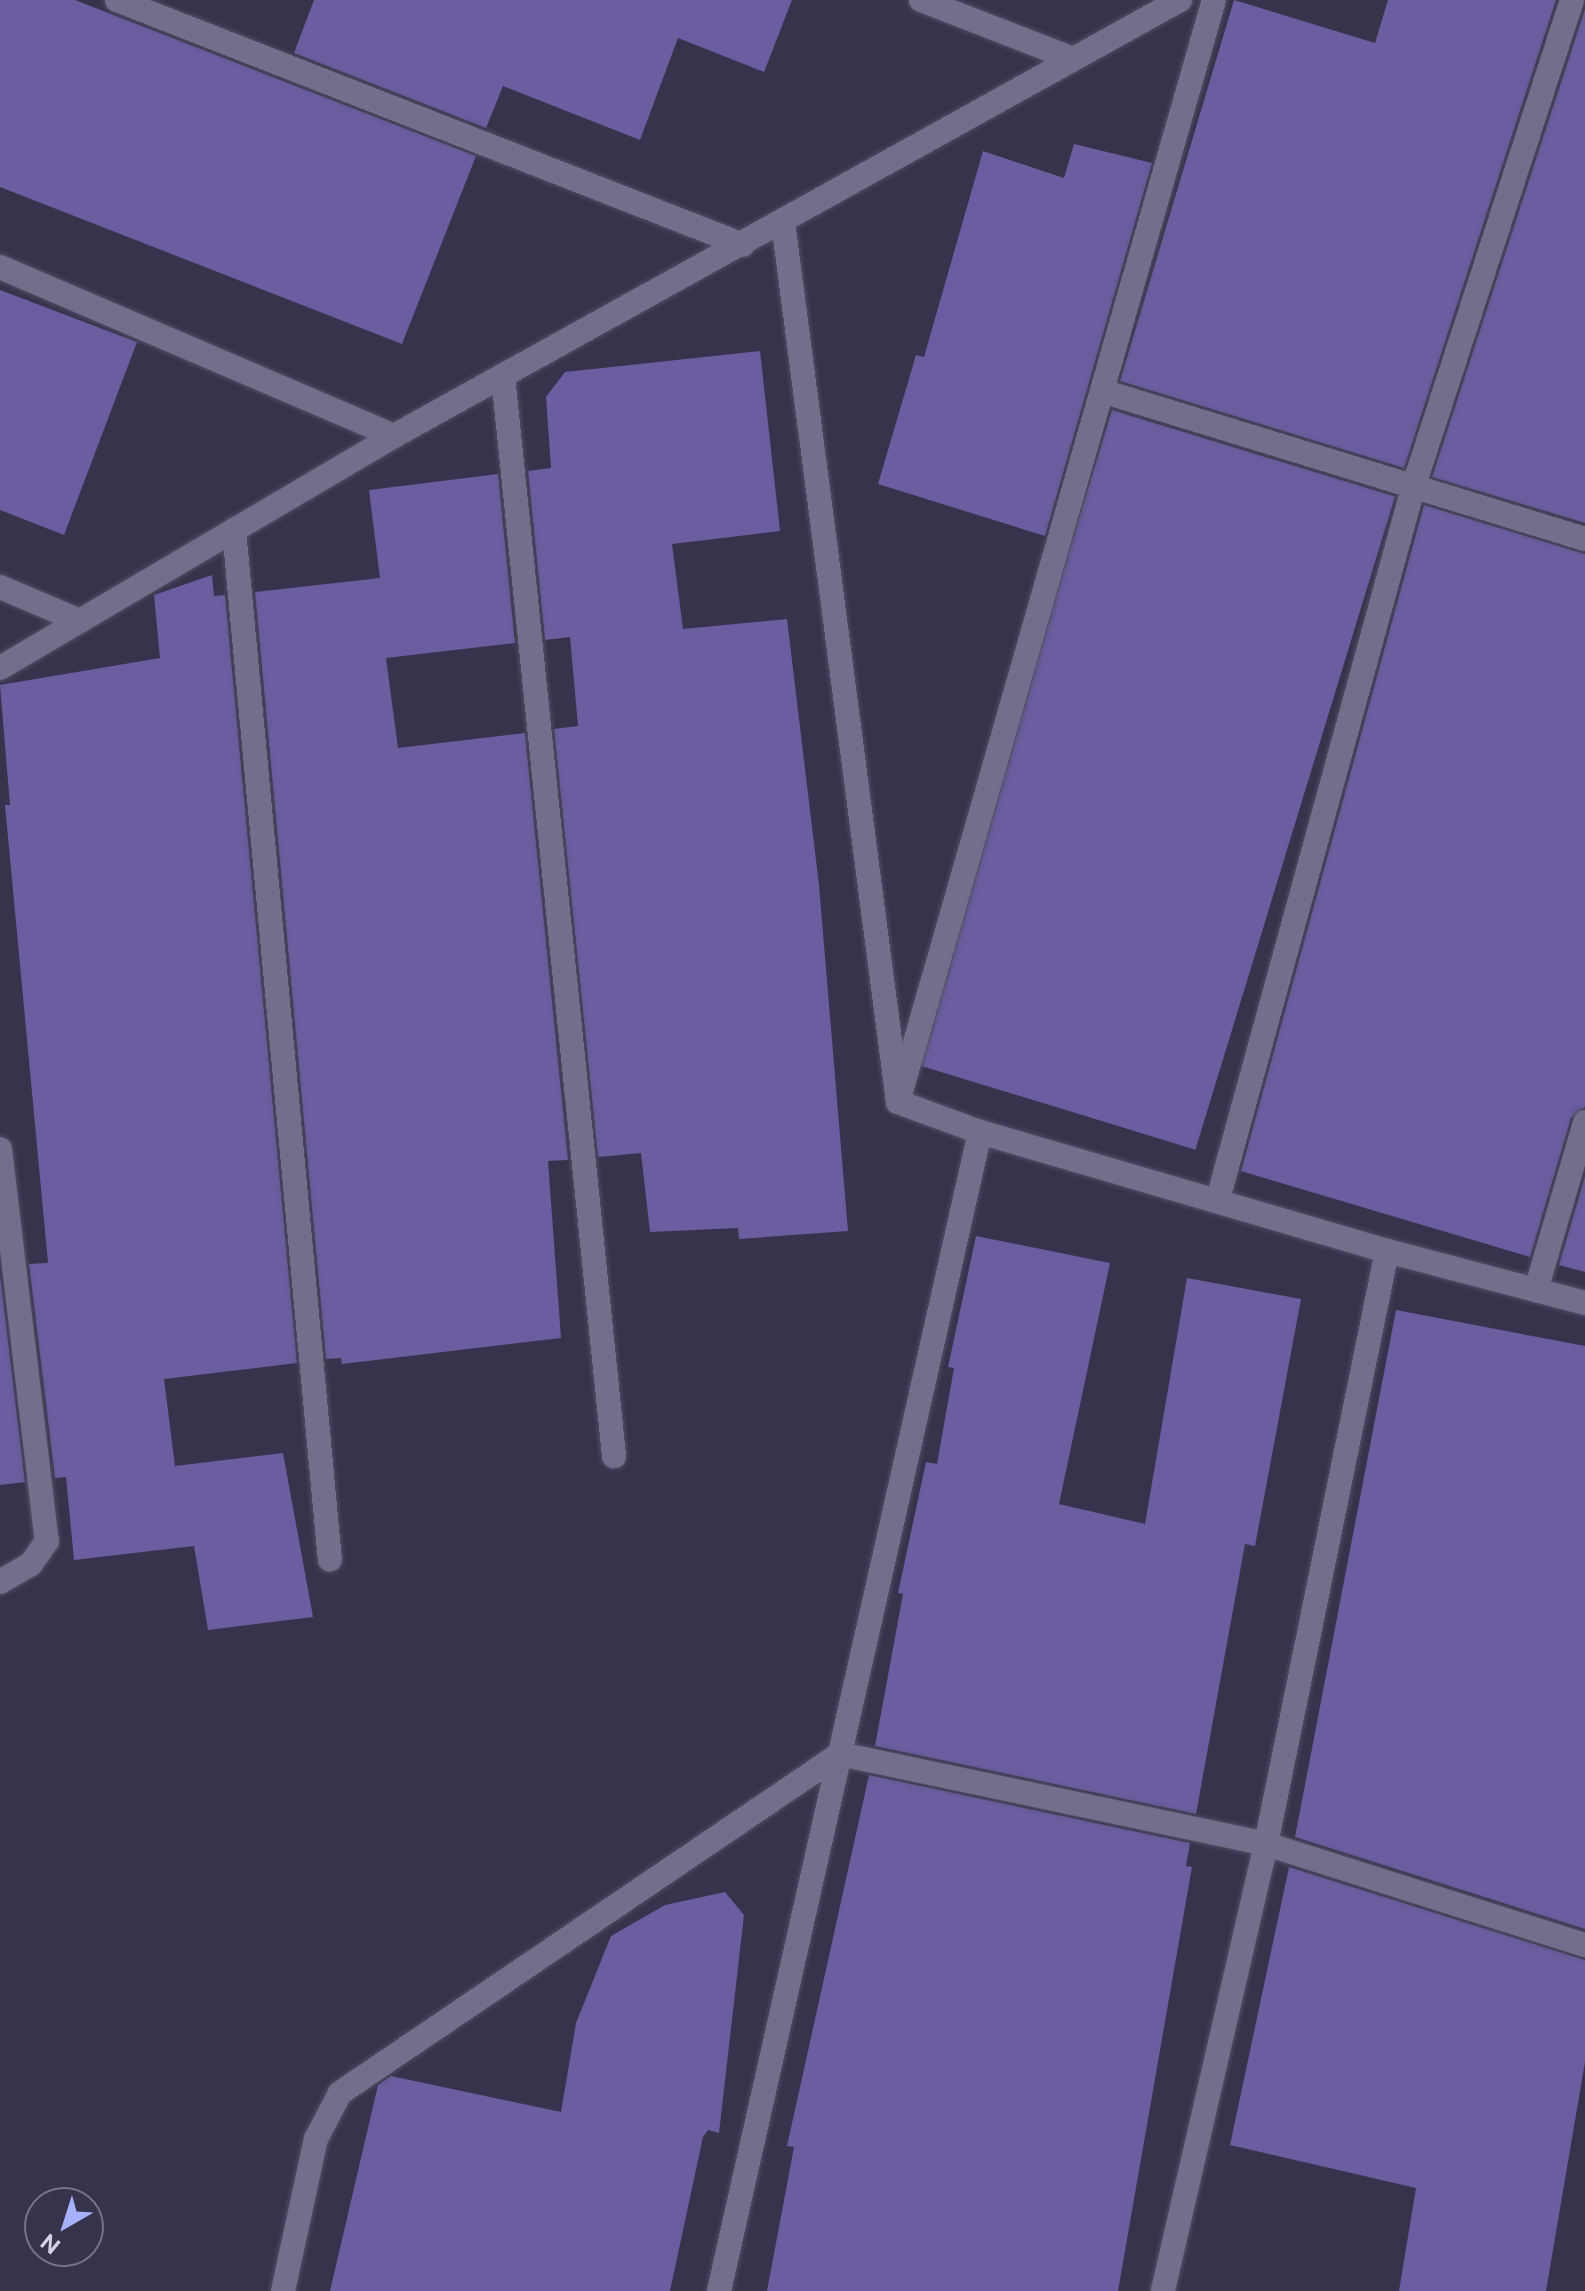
<!DOCTYPE html>
<style>
body{margin:0}
#map{position:relative;width:1585px;height:2291px;overflow:hidden;background:#38334d;font-family:"Public Sans",sans-serif}
div>[style]{position:absolute}
.building>*{inset:0;background:#6b5d9f;transform-origin:0 0}
.roads{filter:drop-shadow(0 0 2px #524e64) drop-shadow(0 0 2px #524e64)}
.minor>*{height:24px;margin:-12px;padding:0 12px;transform-origin:12px;border-radius:12px;background:#736e8c}
span{translate:-50% -50%;white-space:nowrap;text-align:center;line-height:1.15;-webkit-text-stroke:6px #38334d;paint-order:stroke}
.north{position:absolute;left:24px;top:2187px;width:80px;height:80px;box-sizing:border-box;background:#38334d;border:2px solid #777389;border-radius:50%;rotate:219deg;font-size:22px;font-weight:700;line-height:32px;text-align:center;color:#d5d3e3}
.north::after{content:'';display:block;margin:auto;width:28px;height:36px;background:#a6b1fc;clip-path:polygon(50% 0,100% 100%,50% 72%,0 100%)}
</style>
<div id="map">
<div class="building">
<div style="clip-path:polygon(0 0,75px 0,476px 156px,402px 344px,0 187px)"></div>
<div style="clip-path:polygon(314px 0,792px 0,764px 72px,678px 38px,640px 140px,503px 86px,486px 128px,294px 53px)"></div>
<div style="clip-path:polygon(1234px 0,1375px 43px,1388px 0,1556px 0,1404px 468px,1120px 381px)"></div>
<div style="clip-path:polygon(1585px 9px,1585px 523px,1432px 477px)"></div>
<div style="clip-path:polygon(1074px 144px,1152px 163px,1045px 536px,878px 484px,916px 355px,924px 357px,983px 151px,1064px 178px)"></div>
<div style="clip-path:polygon(0 290px,137px 342px,64px 535px,0 510px)"></div>
<div style="clip-path:polygon(760px 351px,780px 531px,672px 544px,683px 629px,787px 619px,819px 885px,848px 1231px,739px 1239px,738px 1228px,650px 1232px,641px 1153px,598px 1157px,554px 729px,578px 726px,570px 637px,545px 640px,528px 471px,551px 468px,546px 397px,565px 372px)"></div>
<div style="left:1112px;top:410px;width:296px;height:683px;rotate:17deg"></div>
<div style="clip-path:polygon(498px 474px,515px 643px,386px 658px,398px 748px,525px 733px,568px 1160px,548px 1161px,561px 1338px,342px 1364px,341px 1358px,326px 1359px,255px 592px,380px 578px,369px 490px)"></div>
<div style="clip-path:polygon(1424px 505px,1585px 554px,1585px 1107px,1571px 1118px,1530px 1257px,1241px 1171px)"></div>
<div style="clip-path:polygon(212px 575px,214px 596px,225px 595px,297px 1363px,164px 1379px,175px 1466px,283px 1453px,313px 1617px,208px 1630px,194px 1546px,74px 1560px,66px 1477px,55px 1478px,29px 1264px,48px 1263px,5px 805px,10px 805px,0 685px,160px 658px,154px 595px)"></div>
<div style="clip-path:polygon(1585px 1176px,1585px 1272px,1559px 1265px)"></div>
<div style="clip-path:polygon(976px 1236px,1110px 1263px,1059px 1504px,1145px 1524px,1187px 1278px,1301px 1299px,1255px 1546px,1245px 1544px,1196px 1814px,875px 1746px,903px 1594px,898px 1593px,926px 1462px,937px 1464px,954px 1368px,948px 1367px)"></div>
<div style="clip-path:polygon(0 1275px,25px 1482px,0 1485px)"></div>
<div style="clip-path:polygon(1396px 1310px,1585px 1346px,1585px 1929px,1295px 1837px)"></div>
<div style="clip-path:polygon(869px 1775px,1190px 1843px,1186px 1866px,1192px 1867px,1118px 2291px,767px 2291px,794px 2147px,787px 2146px)"></div>
<div style="clip-path:polygon(1289px 1867px,1585px 1960px,1585px 2062px,1546px 2291px,1399px 2291px,1416px 2188px,1230px 2145px)"></div>
<div style="clip-path:polygon(725px 1892px,744px 1915px,719px 2133px,708px 2130px,703px 2137px,670px 2291px,330px 2291px,378px 2085px,391px 2076px,561px 2112px,576px 2023px,611px 1936px,665px 1905px)"></div>
</div>
<div class="roads">
<div class="minor">
<div style="left:117px;top:0;width:672px;rotate:21.37deg"></div>
<div style="left:921px;top:0;width:163px;rotate:21.2deg"></div>
<div style="left:783px;top:222px;width:887px;rotate:82.55deg"></div>
<div style="left:898px;top:1102px;width:87px;rotate:20.1deg"></div>
<div style="left:0;top:267px;width:429px;rotate:23.2deg"></div>
<div style="left:503px;top:376px;width:1086px;rotate:84.13deg"></div>
<div style="left:1102px;top:391px;width:505px;rotate:17.04deg"></div>
<div style="left:234px;top:530px;width:1034px;rotate:84.68deg"></div>
<div style="left:0;top:587px;width:87px;rotate:23deg"></div>
<div style="left:0;top:668px;width:457px;rotate:-30.5deg"></div>
<div style="left:394px;top:436px;width:899px;rotate:-29.02deg"></div>
<div style="left:898px;top:1102px;width:1146px;rotate:-74deg"></div>
<div style="left:0;top:1149px;width:395px;rotate:83.2deg"></div>
<div style="left:47px;top:1541px;width:28px;rotate:125deg"></div>
<div style="left:31px;top:1564px;width:36px;rotate:150deg"></div>
<div style="left:1218px;top:1199px;width:737px;rotate:-74.66deg"></div>
<div style="left:1413px;top:488px;width:513px;rotate:-71.95deg"></div>
<div style="left:1387px;top:1251px;width:205px;rotate:14.7deg"></div>
<div style="left:1536px;top:1290px;width:175px;rotate:-73.7deg"></div>
<div style="left:283px;top:2291px;width:156px;rotate:-77.8deg"></div>
<div style="left:316px;top:2139px;width:52px;rotate:-62.4deg"></div>
<div style="left:340px;top:2093px;width:604px;rotate:-34.14deg"></div>
<div style="left:840px;top:1754px;width:435px;rotate:11.9deg"></div>
<div style="left:1266px;top:1844px;width:335px;rotate:17.6deg"></div>
<div style="left:719px;top:2291px;width:1188px;rotate:-77.31deg"></div>
<div style="left:980px;top:1132px;width:424px;rotate:16.3deg"></div>
<div style="left:1387px;top:1251px;width:605px;rotate:101.53deg"></div>
<div style="left:1266px;top:1844px;width:459px;rotate:103deg"></div>
</div>
</div>
<div class="north">N</div>
</div>
